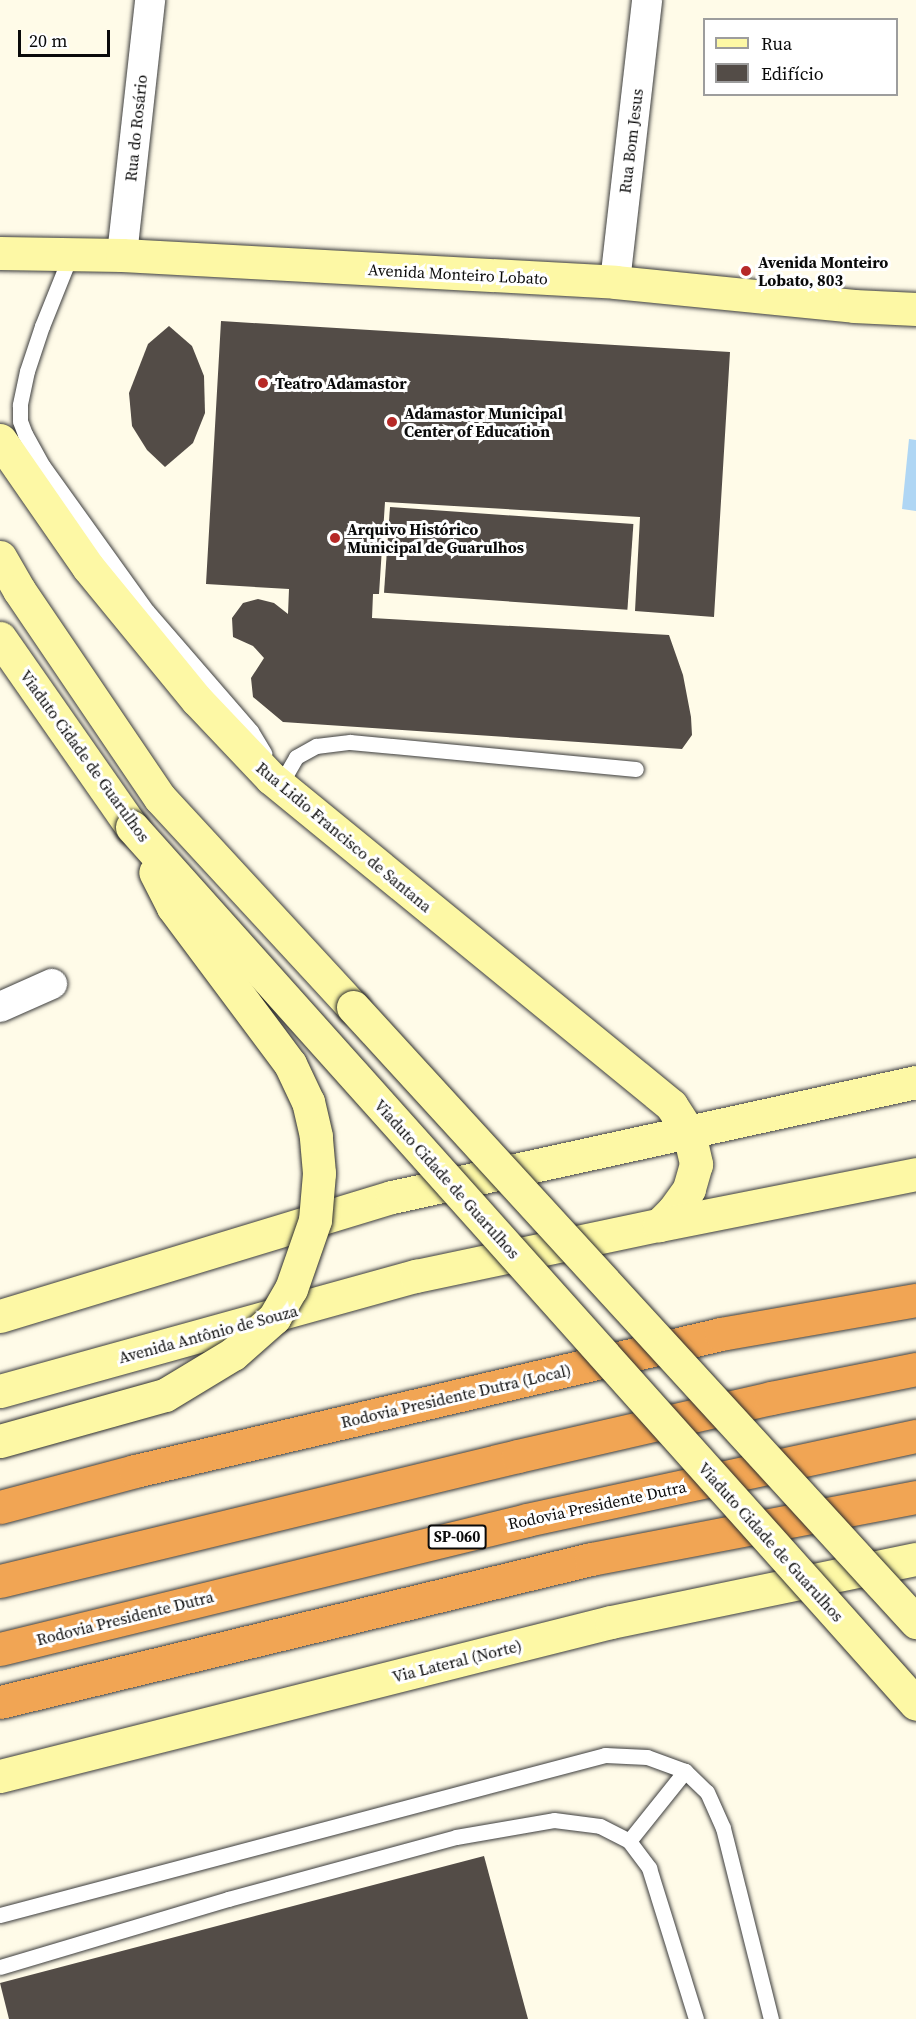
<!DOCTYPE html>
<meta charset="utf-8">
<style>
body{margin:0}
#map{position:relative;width:916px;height:2019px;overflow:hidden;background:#fffbe8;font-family:"Source Serif 4",serif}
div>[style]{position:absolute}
.water>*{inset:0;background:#afd6f4}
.building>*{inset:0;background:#534c47;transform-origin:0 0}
.roads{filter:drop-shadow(0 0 2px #3d3d3d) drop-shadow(0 0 2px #3d3d3d)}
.lane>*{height:15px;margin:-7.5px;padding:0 7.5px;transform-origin:7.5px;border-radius:7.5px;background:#fff}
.street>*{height:30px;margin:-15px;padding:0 15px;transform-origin:15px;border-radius:15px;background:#fff}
.secondary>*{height:33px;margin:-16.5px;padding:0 16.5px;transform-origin:16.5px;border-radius:16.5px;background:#fdf8a5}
.highway>*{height:33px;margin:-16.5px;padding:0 16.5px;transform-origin:16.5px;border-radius:16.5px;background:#f1a554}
.bridges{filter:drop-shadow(0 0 2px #2c2c2c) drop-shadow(0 0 2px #2c2c2c)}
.secondary-bridge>*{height:33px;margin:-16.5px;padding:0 16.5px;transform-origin:16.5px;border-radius:16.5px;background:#fdf8a5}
.dots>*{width:16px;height:16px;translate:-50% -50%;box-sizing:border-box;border:3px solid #fff;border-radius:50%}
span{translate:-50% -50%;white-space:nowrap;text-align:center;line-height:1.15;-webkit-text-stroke:6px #fff;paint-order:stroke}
.shield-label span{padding:2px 4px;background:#fff;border:2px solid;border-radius:4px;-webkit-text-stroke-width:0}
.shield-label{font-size:15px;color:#0a0a0a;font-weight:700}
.street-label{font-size:16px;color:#0a0a0a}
.poi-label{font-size:16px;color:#0a0a0a;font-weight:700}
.left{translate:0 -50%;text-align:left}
.legend{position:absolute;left:703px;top:18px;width:195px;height:78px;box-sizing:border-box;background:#fff;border:2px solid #9d9d9d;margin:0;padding:8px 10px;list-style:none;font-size:18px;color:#0a0a0a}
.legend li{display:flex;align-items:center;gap:12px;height:30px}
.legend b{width:30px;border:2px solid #9d9d9d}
.scale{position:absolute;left:18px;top:30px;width:92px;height:27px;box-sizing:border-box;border:3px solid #0a0a0a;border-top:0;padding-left:8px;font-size:18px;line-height:21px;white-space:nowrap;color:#0a0a0a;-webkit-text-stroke:4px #fff;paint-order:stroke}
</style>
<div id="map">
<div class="water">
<div style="clip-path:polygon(909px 439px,916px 440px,916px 511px,902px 509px)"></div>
</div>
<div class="building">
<div style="clip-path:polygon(221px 321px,730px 352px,714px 617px,635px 611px,640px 517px,385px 502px,379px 594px,373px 594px,372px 618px,669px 635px,683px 675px,691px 717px,692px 735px,682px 749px,283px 722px,253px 697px,251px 678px,264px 658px,253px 646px,233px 637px,232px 618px,243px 603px,258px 599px,274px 603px,288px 614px,289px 589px,206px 584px)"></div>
<div style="clip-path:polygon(169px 326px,192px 346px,204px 376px,205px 413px,193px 443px,165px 467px,147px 450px,132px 426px,129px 393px,148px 344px)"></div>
<div style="left:390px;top:507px;width:244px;height:86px;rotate:4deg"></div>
<div style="clip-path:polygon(484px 1856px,528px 2019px,9px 2019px,0 1983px)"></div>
</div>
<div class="roads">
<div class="lane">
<div style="left:71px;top:254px;width:78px;rotate:111.9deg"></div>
<div style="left:42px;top:326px;width:47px;rotate:108.4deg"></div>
<div style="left:27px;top:371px;width:35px;rotate:102deg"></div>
<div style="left:20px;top:405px;width:16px;rotate:90deg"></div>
<div style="left:20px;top:421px;width:14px;rotate:69deg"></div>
<div style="left:25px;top:434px;width:37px;rotate:61deg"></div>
<div style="left:43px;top:466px;width:178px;rotate:54.4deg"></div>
<div style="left:147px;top:611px;width:159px;rotate:49.1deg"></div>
<div style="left:251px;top:731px;width:26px;rotate:59deg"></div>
<div style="left:280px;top:785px;width:32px;rotate:-60deg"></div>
<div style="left:296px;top:757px;width:23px;rotate:-29deg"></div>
<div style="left:316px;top:746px;width:34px;rotate:-7deg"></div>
<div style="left:350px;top:742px;width:287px;rotate:5.4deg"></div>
<div style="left:629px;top:1841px;width:90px;rotate:-51.3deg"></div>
<div style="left:0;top:1915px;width:626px;rotate:-14.81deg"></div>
<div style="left:605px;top:1755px;width:42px;rotate:2.7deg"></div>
<div style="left:647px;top:1757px;width:40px;rotate:20.2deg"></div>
<div style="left:685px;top:1771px;width:30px;rotate:44deg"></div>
<div style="left:707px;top:1792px;width:39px;rotate:66deg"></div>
<div style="left:723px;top:1828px;width:197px;rotate:75.9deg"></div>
<div style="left:0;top:1967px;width:238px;rotate:-16.6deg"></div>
<div style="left:228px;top:1899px;width:236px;rotate:-15.2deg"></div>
<div style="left:456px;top:1837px;width:99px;rotate:-9.8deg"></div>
<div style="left:554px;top:1820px;width:46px;rotate:7.4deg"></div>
<div style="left:600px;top:1826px;width:33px;rotate:27deg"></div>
<div style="left:629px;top:1841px;width:34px;rotate:53deg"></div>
<div style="left:649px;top:1868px;width:158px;rotate:72.7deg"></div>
</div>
<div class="street">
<div style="left:122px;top:255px;width:257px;rotate:-83.7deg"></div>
<div style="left:615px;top:282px;width:284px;rotate:-83.5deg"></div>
<div style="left:0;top:1007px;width:57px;rotate:-23.9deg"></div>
</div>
<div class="secondary">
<div style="left:0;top:253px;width:122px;rotate:0.9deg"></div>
<div style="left:122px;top:255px;width:494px;rotate:3.1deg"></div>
<div style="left:615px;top:282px;width:240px;rotate:5.7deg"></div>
<div style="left:854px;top:306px;width:62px;rotate:2.8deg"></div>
<div style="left:0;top:440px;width:155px;rotate:55.3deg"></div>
<div style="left:88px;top:567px;width:172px;rotate:50.7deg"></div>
<div style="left:197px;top:700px;width:108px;rotate:46.5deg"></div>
<div style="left:271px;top:778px;width:517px;rotate:39.27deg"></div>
<div style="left:671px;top:1105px;width:33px;rotate:57deg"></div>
<div style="left:689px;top:1133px;width:32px;rotate:77deg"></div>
<div style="left:696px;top:1164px;width:26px;rotate:106deg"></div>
<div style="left:689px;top:1189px;width:27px;rotate:126deg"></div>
<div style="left:673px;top:1211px;width:20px;rotate:135deg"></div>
<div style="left:0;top:557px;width:38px;rotate:60deg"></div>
<div style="left:19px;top:590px;width:251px;rotate:55.9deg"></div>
<div style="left:160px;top:798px;width:284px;rotate:47.3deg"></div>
<div style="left:0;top:638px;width:231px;rotate:55.1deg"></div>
<div style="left:0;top:1316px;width:410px;rotate:-16.9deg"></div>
<div style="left:392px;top:1197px;width:536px;rotate:-12.38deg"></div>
<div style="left:0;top:1391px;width:432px;rotate:-15.5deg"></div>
<div style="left:416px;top:1276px;width:248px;rotate:-11.9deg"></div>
<div style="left:659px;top:1225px;width:262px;rotate:-11.2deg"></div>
<div style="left:0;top:1776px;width:630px;rotate:-14.15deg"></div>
<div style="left:611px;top:1622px;width:311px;rotate:-11.7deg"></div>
</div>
<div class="highway">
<div style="left:0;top:1507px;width:140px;rotate:-14.9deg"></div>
<div style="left:135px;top:1471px;width:602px;rotate:-13.16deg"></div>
<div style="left:721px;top:1334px;width:198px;rotate:-9.9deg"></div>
<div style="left:0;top:1581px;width:533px;rotate:-13.57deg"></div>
<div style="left:518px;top:1456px;width:260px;rotate:-12.9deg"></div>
<div style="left:771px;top:1398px;width:148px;rotate:-11.3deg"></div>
<div style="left:0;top:1649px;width:543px;rotate:-13.75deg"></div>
<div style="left:527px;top:1520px;width:398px;rotate:-12.2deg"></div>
<div style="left:0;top:1702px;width:608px;rotate:-13.6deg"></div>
<div style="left:591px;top:1559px;width:331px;rotate:-10.8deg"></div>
</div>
</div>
<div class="bridges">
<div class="secondary-bridge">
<div style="left:132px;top:827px;width:1176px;rotate:48.2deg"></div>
<div style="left:353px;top:1007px;width:834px;rotate:47.53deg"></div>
<div style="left:0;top:1441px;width:171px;rotate:-15.6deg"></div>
<div style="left:165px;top:1395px;width:79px;rotate:-31.1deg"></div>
<div style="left:233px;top:1354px;width:55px;rotate:-41.3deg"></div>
<div style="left:274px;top:1318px;width:34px;rotate:-60deg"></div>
<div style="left:291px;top:1289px;width:73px;rotate:-70.8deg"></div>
<div style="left:315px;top:1220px;width:47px;rotate:-85.1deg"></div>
<div style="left:319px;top:1173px;width:37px;rotate:-95deg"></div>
<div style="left:316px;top:1136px;width:35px;rotate:-103deg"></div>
<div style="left:308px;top:1102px;width:42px;rotate:-115.3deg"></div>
<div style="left:290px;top:1064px;width:196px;rotate:-126.7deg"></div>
<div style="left:173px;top:907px;width:39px;rotate:-117deg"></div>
</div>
</div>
<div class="dots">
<div style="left:746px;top:271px;background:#b62927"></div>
<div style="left:263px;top:383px;background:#b62927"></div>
<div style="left:392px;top:422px;background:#b62927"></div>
<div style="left:335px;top:538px;background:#b62927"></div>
</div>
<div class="shield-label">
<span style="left:457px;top:1537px">SP-060</span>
</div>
<div class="street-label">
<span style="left:136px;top:128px;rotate:-84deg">Rua do Rosário</span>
<span style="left:631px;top:141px;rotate:-83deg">Rua Bom Jesus</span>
<span style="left:458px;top:274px;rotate:3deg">Avenida Monteiro Lobato</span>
<span style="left:85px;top:756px;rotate:54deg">Viaduto Cidade de Guarulhos</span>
<span style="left:344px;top:837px;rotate:40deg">Rua Lidio Francisco de Santana</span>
<span style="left:447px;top:1179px;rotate:48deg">Viaduto Cidade de Guarulhos</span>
<span style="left:208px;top:1334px;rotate:-15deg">Avenida Antônio de Souza</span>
<span style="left:456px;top:1396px;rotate:-13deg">Rodovia Presidente Dutra (Local)</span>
<span style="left:597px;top:1505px;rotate:-12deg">Rodovia Presidente Dutra</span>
<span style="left:771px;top:1542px;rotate:48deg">Viaduto Cidade de Guarulhos</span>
<span style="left:125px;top:1618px;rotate:-14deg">Rodovia Presidente Dutra</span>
<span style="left:457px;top:1661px;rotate:-14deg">Via Lateral (Norte)</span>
</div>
<div class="poi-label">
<span class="left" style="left:758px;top:271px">Avenida Monteiro<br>Lobato, 803</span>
<span class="left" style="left:275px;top:383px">Teatro Adamastor</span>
<span class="left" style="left:404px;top:422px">Adamastor Municipal<br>Center of Education</span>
<span class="left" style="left:347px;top:538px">Arquivo Histórico<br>Municipal de Guarulhos</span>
</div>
<ul class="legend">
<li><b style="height:8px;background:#fdf8a5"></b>Rua</li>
<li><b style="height:16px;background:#534c47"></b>Edifício</li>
</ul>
<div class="scale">20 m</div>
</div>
